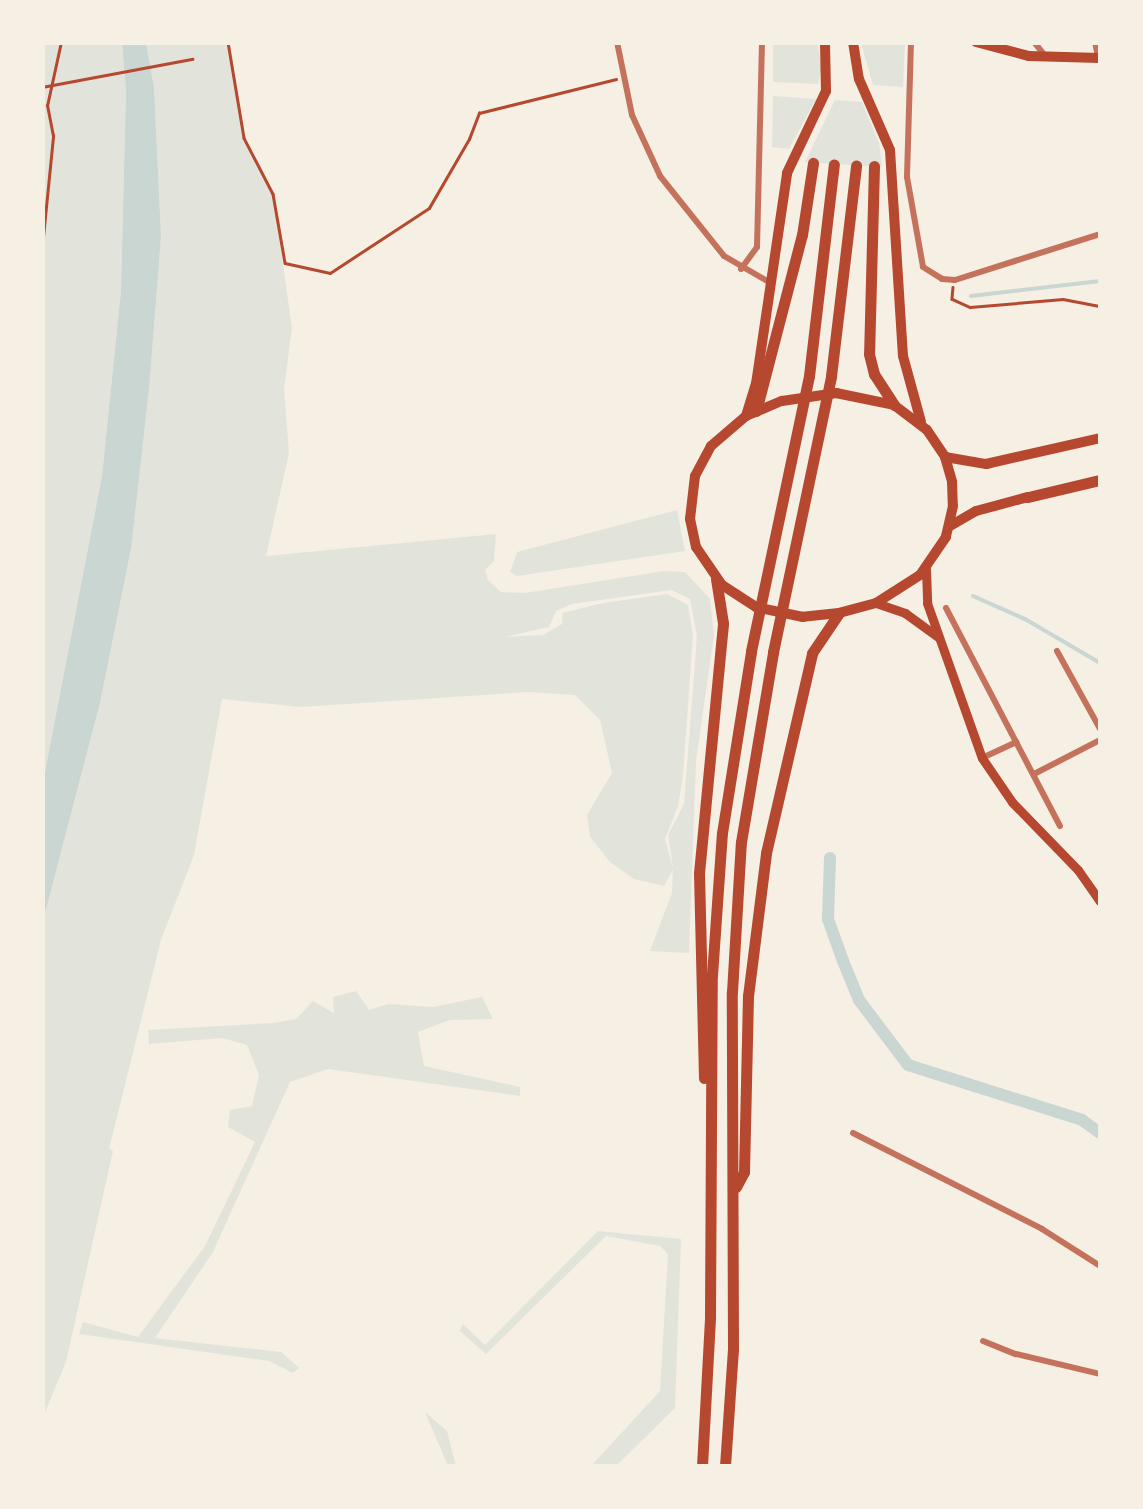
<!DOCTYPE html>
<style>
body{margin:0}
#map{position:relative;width:1143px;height:1509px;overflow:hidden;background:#f6efe4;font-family:Mulish,sans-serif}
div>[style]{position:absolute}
.green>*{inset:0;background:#e2e4dc}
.water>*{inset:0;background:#c9d6d2}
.stream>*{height:4px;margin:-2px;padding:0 2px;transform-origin:2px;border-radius:2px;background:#c9d6d2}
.canal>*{height:12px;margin:-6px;padding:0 6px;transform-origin:6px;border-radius:6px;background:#c9d6d2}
.path>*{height:2.5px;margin:-1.25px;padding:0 1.25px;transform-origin:1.25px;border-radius:1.25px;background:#b5482f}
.minor>*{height:6px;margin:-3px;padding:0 3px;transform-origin:3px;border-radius:3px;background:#c5725c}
.secondary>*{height:9px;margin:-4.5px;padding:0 4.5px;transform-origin:4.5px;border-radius:4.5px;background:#b5482f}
.primary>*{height:10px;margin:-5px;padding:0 5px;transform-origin:5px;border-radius:5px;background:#b5482f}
.trunk>*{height:10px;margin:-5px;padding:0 5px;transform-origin:5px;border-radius:5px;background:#b5482f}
.motorway>*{height:11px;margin:-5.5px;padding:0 5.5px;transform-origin:5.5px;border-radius:5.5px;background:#b5482f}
span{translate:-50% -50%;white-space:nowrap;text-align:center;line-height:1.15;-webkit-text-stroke:8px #f6efe4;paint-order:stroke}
.frame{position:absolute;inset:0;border:45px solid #f6efe4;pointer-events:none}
</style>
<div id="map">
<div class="green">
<div style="clip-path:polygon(43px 43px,122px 43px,126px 90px,121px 290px,102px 476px,43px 782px)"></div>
<div style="clip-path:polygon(evenodd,146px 43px,228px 43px,244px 138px,273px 194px,292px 328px,284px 389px,289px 453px,266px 556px,496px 534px,494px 561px,485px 570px,488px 580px,501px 592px,525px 593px,664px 571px,685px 572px,710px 599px,714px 635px,696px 761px,689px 953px,650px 951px,672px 893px,673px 869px,664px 886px,634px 879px,610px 862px,590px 837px,587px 815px,612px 773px,600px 720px,575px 695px,527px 692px,301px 707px,222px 699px,194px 855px,161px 940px,109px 1149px,113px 1151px,66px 1362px,43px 1417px,43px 921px,100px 703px,131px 549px,161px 237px,154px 87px,146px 43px,671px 590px,690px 599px,697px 636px,684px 804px,668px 835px,673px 868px,665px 839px,678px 806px,683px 776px,693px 635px,688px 605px,667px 594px,603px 603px,563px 613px,562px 624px,543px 635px,505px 637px,549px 627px,556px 611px,572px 604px,671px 590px)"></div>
<div style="clip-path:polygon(773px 43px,817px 43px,822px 68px,818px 84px,773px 82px)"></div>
<div style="clip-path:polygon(861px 43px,905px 43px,903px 87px,873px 85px)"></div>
<div style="clip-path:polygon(773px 96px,816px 99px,789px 149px,772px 147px)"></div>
<div style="clip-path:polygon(835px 100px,862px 102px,879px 143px,882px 167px,805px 162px)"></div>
<div style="clip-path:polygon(677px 510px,685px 551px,517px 576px,510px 572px,517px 552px)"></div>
<div style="clip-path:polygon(356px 991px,369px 1010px,388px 1004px,433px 1007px,482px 997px,493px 1019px,450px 1020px,418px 1032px,424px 1066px,520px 1087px,520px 1096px,328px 1069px,290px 1082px,213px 1252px,155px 1338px,281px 1352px,299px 1368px,293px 1373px,269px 1361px,79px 1334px,83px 1322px,138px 1337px,205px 1246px,255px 1142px,228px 1127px,230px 1110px,252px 1106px,259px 1075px,247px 1045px,222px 1038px,149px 1044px,148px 1030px,273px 1023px,296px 1019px,313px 1001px,334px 1013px,333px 997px)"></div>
<div style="clip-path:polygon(598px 1231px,681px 1239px,675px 1408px,616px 1466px,591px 1466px,660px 1391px,668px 1254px,660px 1246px,606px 1236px,486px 1354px,460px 1331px,463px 1324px,485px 1345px)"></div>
<div style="clip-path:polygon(425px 1412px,447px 1431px,456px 1466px,448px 1466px)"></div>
</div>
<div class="water">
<div style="clip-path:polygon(122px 43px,146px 43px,154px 87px,161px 236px,149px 388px,131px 549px,100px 703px,43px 921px,43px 782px,102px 476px,121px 290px,126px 90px)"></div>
</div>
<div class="stream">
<div style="left:971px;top:296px;width:130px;rotate:-6.6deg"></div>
<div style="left:973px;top:596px;width:57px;rotate:23.9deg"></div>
<div style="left:1025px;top:619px;width:87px;rotate:30.4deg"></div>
</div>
<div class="canal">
<div style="left:830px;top:858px;width:61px;rotate:91.9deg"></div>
<div style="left:828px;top:919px;width:45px;rotate:70.3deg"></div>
<div style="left:843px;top:961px;width:42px;rotate:67.7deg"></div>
<div style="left:859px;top:1000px;width:81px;rotate:53deg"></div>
<div style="left:908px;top:1065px;width:182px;rotate:17.5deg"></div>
<div style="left:1082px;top:1120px;width:22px;rotate:36deg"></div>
</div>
<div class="path">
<div style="left:228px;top:42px;width:97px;rotate:80.5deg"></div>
<div style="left:244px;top:138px;width:63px;rotate:62.6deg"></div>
<div style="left:273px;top:194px;width:70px;rotate:80.1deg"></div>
<div style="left:285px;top:263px;width:46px;rotate:12.5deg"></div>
<div style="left:330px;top:273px;width:118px;rotate:-33.3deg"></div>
<div style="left:429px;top:208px;width:80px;rotate:-59.9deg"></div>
<div style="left:469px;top:139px;width:28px;rotate:-69deg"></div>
<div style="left:479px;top:113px;width:141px;rotate:-13.9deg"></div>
<div style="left:42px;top:87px;width:153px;rotate:-10.6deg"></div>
<div style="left:42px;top:247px;width:112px;rotate:-84.3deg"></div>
<div style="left:53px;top:136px;width:31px;rotate:-101deg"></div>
<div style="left:47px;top:106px;width:66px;rotate:-77.7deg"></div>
<div style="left:953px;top:287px;width:12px;rotate:95deg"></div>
<div style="left:952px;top:299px;width:20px;rotate:24deg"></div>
<div style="left:970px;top:307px;width:93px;rotate:-4.9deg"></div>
<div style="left:1063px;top:299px;width:38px;rotate:11deg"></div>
</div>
<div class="minor">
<div style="left:617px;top:42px;width:75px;rotate:78.4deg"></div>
<div style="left:632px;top:115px;width:67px;rotate:65.3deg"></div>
<div style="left:660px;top:176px;width:102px;rotate:51.3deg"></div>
<div style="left:724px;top:256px;width:52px;rotate:30deg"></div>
<div style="left:911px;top:42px;width:135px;rotate:91.7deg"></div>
<div style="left:907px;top:177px;width:91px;rotate:79.9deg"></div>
<div style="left:923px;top:267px;width:22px;rotate:32deg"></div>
<div style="left:942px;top:279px;width:13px;rotate:4deg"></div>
<div style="left:955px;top:280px;width:152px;rotate:-17.6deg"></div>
<div style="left:1034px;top:42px;width:19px;rotate:51deg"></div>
<div style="left:1095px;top:42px;width:15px;rotate:79deg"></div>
<div style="left:741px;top:269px;width:27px;rotate:-54deg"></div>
<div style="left:757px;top:247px;width:205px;rotate:-88.6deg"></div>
<div style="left:946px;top:608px;width:246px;rotate:62.4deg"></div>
<div style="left:1057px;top:651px;width:89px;rotate:61.1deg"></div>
<div style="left:982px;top:758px;width:38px;rotate:-25deg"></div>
<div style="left:1034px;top:774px;width:74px;rotate:-27.3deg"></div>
<div style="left:853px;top:1133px;width:212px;rotate:26.9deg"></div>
<div style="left:1042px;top:1229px;width:69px;rotate:32.5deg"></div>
<div style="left:983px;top:1341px;width:35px;rotate:22deg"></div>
<div style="left:1016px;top:1354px;width:86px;rotate:13.4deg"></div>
</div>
<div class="secondary">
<div style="left:926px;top:569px;width:34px;rotate:88deg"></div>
<div style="left:927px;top:603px;width:164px;rotate:70.5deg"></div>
<div style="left:982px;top:758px;width:53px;rotate:55.7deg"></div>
<div style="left:1012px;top:802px;width:95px;rotate:45.9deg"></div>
<div style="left:1078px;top:870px;width:38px;rotate:55deg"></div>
<div style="left:876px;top:603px;width:31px;rotate:19deg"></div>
<div style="left:905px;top:613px;width:41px;rotate:36deg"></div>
</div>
<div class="primary">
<div style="left:853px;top:42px;width:37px;rotate:81deg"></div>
<div style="left:859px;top:79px;width:77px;rotate:66.4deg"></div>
<div style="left:890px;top:150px;width:206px;rotate:86.4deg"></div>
<div style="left:903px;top:356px;width:68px;rotate:74.7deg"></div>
<div style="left:976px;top:42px;width:55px;rotate:14.8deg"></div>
<div style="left:1029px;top:56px;width:71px;rotate:1.6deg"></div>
<div style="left:746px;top:416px;width:34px;rotate:-73deg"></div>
<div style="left:756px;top:384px;width:213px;rotate:-81.6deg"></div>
<div style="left:787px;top:173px;width:91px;rotate:-64.6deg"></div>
<div style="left:826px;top:91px;width:49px;rotate:-91.2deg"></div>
</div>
<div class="trunk">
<div style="left:836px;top:393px;width:59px;rotate:11.7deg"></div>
<div style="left:894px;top:405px;width:41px;rotate:37.1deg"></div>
<div style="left:927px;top:430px;width:32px;rotate:56deg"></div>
<div style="left:945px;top:457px;width:26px;rotate:74deg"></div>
<div style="left:952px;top:482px;width:24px;rotate:88deg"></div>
<div style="left:953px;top:506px;width:32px;rotate:103deg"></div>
<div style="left:946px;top:537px;width:46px;rotate:124.4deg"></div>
<div style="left:920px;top:575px;width:52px;rotate:147.5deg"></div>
<div style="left:876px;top:603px;width:38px;rotate:165deg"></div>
<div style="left:839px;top:613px;width:36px;rotate:174deg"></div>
<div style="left:803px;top:617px;width:48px;rotate:-168deg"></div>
<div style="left:756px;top:607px;width:40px;rotate:-147.1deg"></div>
<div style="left:722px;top:585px;width:46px;rotate:-124.4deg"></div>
<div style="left:696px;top:547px;width:29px;rotate:-102deg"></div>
<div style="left:690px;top:519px;width:43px;rotate:-83.4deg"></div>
<div style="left:695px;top:476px;width:34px;rotate:-62deg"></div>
<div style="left:711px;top:446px;width:46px;rotate:-40.6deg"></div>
<div style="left:746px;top:416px;width:39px;rotate:-23deg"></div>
<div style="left:782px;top:401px;width:55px;rotate:-8.4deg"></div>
<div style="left:945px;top:457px;width:42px;rotate:9.7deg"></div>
<div style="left:986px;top:464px;width:117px;rotate:-12.8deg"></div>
<div style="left:950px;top:526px;width:30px;rotate:-30deg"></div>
<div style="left:976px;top:511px;width:54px;rotate:-15.1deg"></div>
</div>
<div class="motorway">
<div style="left:874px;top:166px;width:188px;rotate:91.5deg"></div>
<div style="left:869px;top:354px;width:21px;rotate:76deg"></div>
<div style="left:874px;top:374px;width:37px;rotate:57deg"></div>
<div style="left:756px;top:411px;width:182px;rotate:-75.4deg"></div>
<div style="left:802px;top:235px;width:73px;rotate:-81.3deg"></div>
<div style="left:1028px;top:497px;width:74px;rotate:-13.3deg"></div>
<div style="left:704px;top:1078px;width:205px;rotate:-91.4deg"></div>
<div style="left:699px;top:873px;width:251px;rotate:-84.5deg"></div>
<div style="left:723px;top:623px;width:45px;rotate:-99deg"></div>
<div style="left:736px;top:1187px;width:17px;rotate:-62deg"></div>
<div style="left:744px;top:1172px;width:176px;rotate:-88.7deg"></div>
<div style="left:748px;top:996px;width:144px;rotate:-82.8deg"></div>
<div style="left:766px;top:853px;width:205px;rotate:-77deg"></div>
<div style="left:812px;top:653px;width:48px;rotate:-56deg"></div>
<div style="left:702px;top:1466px;width:150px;rotate:-86.9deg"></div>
<div style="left:710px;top:1316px;width:341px;rotate:-89.7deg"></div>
<div style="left:712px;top:975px;width:142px;rotate:-86deg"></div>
<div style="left:722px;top:833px;width:184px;rotate:-80.9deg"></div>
<div style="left:751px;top:651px;width:281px;rotate:-78.1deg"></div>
<div style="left:809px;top:376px;width:213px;rotate:-83.3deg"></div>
<div style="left:725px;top:1466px;width:118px;rotate:-86.1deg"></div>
<div style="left:733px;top:1348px;width:356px;rotate:-90.2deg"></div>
<div style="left:732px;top:992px;width:150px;rotate:-86.6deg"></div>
<div style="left:741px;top:842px;width:193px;rotate:-80.4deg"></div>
<div style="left:773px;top:652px;width:282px;rotate:-78.1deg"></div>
<div style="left:831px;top:376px;width:212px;rotate:-83.2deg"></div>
</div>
<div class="frame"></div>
</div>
